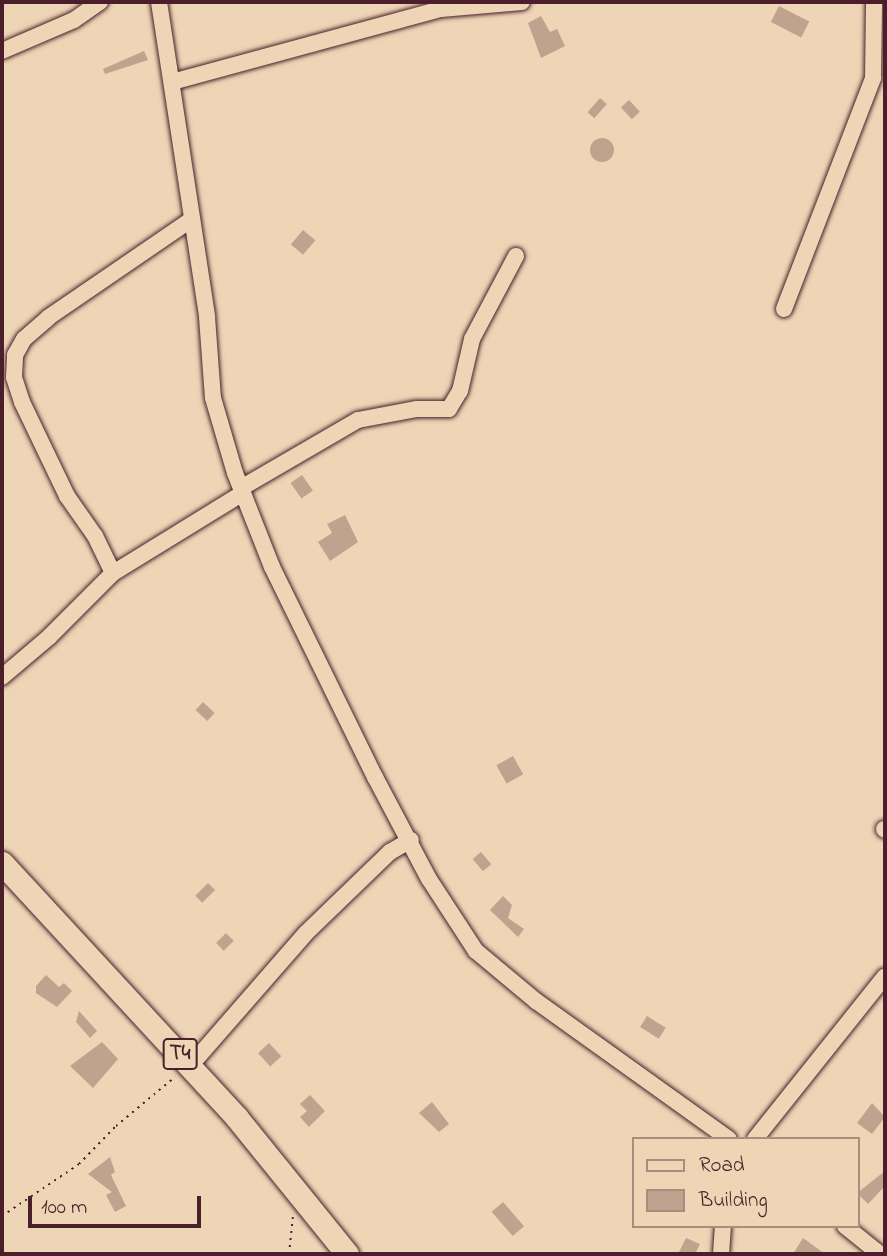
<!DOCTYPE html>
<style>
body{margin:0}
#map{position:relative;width:887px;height:1256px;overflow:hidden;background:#edd5b5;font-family:"Indie Flower",sans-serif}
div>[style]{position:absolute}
.building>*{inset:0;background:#bfa38e;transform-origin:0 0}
.round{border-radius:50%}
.path>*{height:2px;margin-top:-1px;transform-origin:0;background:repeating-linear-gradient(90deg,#4a1f2b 0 2px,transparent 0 7px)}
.roads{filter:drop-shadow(0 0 2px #4a1f2b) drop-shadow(0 0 2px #4a1f2b)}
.minor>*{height:16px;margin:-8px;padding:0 8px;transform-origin:8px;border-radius:8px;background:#edd5b5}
.highway>*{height:23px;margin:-11.5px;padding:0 11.5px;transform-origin:11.5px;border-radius:11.5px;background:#edd5b5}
span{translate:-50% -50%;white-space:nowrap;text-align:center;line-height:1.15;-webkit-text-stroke:5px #edd5b5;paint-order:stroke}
.shield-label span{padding:2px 5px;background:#edd5b5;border:2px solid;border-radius:5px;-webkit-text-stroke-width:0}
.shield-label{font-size:21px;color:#4a1f2b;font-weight:700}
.frame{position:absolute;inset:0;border:4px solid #4a1f2b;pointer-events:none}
.legend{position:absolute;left:632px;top:1137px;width:228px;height:91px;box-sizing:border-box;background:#edd5b5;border:2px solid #ac8c7e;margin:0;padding:9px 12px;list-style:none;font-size:21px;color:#4a1f2b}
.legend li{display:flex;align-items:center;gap:14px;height:35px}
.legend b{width:35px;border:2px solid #ac8c7e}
.scale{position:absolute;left:28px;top:1196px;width:173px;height:32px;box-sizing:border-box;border:4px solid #4a1f2b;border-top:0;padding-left:9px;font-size:21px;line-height:24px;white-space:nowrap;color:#4a1f2b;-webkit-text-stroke:5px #edd5b5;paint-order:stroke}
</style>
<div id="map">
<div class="building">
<div style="left:779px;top:6px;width:34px;height:18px;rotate:27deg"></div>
<div style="clip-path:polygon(541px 16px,550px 32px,557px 29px,565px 46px,541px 58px,528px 23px)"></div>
<div style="clip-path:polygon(144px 51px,148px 60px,105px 74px,103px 69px)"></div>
<div style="left:600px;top:98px;width:9px;height:19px;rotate:41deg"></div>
<div style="left:629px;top:100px;width:16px;height:11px;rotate:47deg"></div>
<div class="round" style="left:590px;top:138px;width:24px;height:24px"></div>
<div style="left:303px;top:230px;width:16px;height:19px;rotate:40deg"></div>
<div style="left:302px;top:475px;width:19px;height:14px;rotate:55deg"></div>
<div style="clip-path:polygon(345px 515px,358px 542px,330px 561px,318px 542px,332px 533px,327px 524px)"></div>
<div style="left:203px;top:702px;width:16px;height:11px;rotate:43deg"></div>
<div style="left:513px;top:756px;width:21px;height:19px;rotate:61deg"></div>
<div style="left:481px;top:852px;width:16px;height:11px;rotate:50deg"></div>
<div style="left:208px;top:883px;width:10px;height:18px;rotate:45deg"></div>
<div style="clip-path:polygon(503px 896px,512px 905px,508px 918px,524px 929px,518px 937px,490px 910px)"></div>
<div style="left:226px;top:933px;width:11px;height:14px;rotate:45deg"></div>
<div style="clip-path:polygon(46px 975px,59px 987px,64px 983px,72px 991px,57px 1007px,36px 993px,36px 986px)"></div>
<div style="clip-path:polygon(79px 1011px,97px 1031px,90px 1038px,76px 1022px)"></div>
<div style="left:647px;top:1016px;width:22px;height:13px;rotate:32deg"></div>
<div style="clip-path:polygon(102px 1042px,118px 1059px,93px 1088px,70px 1066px)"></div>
<div style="left:269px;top:1043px;width:18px;height:15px;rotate:47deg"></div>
<div style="clip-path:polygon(310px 1095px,325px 1111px,309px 1127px,300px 1117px,307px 1111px,300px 1104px)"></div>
<div style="clip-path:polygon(432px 1102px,449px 1124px,439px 1132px,419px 1113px)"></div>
<div style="clip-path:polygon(872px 1103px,885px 1117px,872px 1134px,857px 1123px)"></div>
<div style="clip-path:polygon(110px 1157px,115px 1172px,111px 1175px,126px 1206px,115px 1212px,106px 1195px,112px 1192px,88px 1174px)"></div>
<div style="clip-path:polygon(885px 1171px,885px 1186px,868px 1204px,857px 1193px)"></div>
<div style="left:503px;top:1202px;width:32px;height:15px;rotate:49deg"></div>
<div style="clip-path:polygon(686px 1238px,700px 1244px,695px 1254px,678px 1254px)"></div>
<div style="clip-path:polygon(803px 1238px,825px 1254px,793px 1254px)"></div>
</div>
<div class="path">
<div style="left:2px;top:1216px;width:93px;rotate:-34deg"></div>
<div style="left:79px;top:1164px;width:53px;rotate:-45.8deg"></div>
<div style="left:116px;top:1126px;width:77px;rotate:-39.7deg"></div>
<div style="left:289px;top:1254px;width:37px;rotate:-84deg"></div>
</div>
<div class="roads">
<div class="minor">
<div style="left:159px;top:2px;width:319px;rotate:81.3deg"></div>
<div style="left:207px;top:317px;width:81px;rotate:85.8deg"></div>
<div style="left:213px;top:398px;width:78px;rotate:73.7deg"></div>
<div style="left:235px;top:473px;width:101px;rotate:68.5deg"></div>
<div style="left:272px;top:567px;width:234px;rotate:63.9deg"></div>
<div style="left:375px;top:777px;width:115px;rotate:62.1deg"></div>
<div style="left:429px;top:879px;width:86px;rotate:56.9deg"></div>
<div style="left:476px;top:951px;width:78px;rotate:39.8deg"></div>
<div style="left:536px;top:1001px;width:237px;rotate:35.6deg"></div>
<div style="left:2px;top:51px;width:78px;rotate:-23.3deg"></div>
<div style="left:74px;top:20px;width:32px;rotate:-35deg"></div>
<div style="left:172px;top:82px;width:279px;rotate:-15.2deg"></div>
<div style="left:441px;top:9px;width:81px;rotate:-4.9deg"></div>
<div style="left:784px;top:309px;width:248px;rotate:-68.9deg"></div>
<div style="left:873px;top:78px;width:76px;rotate:-89.2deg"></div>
<div style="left:241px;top:488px;width:135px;rotate:-30.2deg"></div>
<div style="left:358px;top:420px;width:60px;rotate:-10.6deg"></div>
<div style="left:417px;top:409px;width:32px"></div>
<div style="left:449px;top:409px;width:21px;rotate:-59deg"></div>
<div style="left:460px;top:391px;width:53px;rotate:-77deg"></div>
<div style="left:472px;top:339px;width:94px;rotate:-62.1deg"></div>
<div style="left:113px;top:573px;width:41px;rotate:-115.9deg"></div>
<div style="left:95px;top:536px;width:49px;rotate:-125deg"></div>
<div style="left:67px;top:496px;width:104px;rotate:-115.6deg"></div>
<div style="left:22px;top:402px;width:26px;rotate:-108deg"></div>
<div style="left:14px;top:377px;width:22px;rotate:-87deg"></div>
<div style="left:15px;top:355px;width:18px;rotate:-61deg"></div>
<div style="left:24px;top:339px;width:33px;rotate:-41deg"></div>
<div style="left:49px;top:317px;width:173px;rotate:-34.4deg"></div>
<div style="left:2px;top:677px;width:62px;rotate:-40.4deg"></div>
<div style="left:49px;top:637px;width:91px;rotate:-45deg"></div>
<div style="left:113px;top:573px;width:153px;rotate:-31.6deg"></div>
<div style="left:884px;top:829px;width:1px;rotate:45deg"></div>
<div style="left:190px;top:1066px;width:176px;rotate:-48.9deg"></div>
<div style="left:306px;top:933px;width:117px;rotate:-44deg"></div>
<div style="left:390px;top:852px;width:24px;rotate:-30deg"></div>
<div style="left:755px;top:1139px;width:208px;rotate:-51.4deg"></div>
<div style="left:845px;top:1226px;width:45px;rotate:38.7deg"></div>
<div style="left:721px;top:1254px;width:28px;rotate:-86deg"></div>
</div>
<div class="highway">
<div style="left:2px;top:863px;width:347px;rotate:47.3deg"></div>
<div style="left:237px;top:1118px;width:175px;rotate:51deg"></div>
</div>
</div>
<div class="shield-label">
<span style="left:180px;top:1054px">T4</span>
</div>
<div class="frame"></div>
<ul class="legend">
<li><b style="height:9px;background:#edd5b5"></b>Road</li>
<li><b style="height:19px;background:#bfa38e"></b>Building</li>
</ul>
<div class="scale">100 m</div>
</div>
